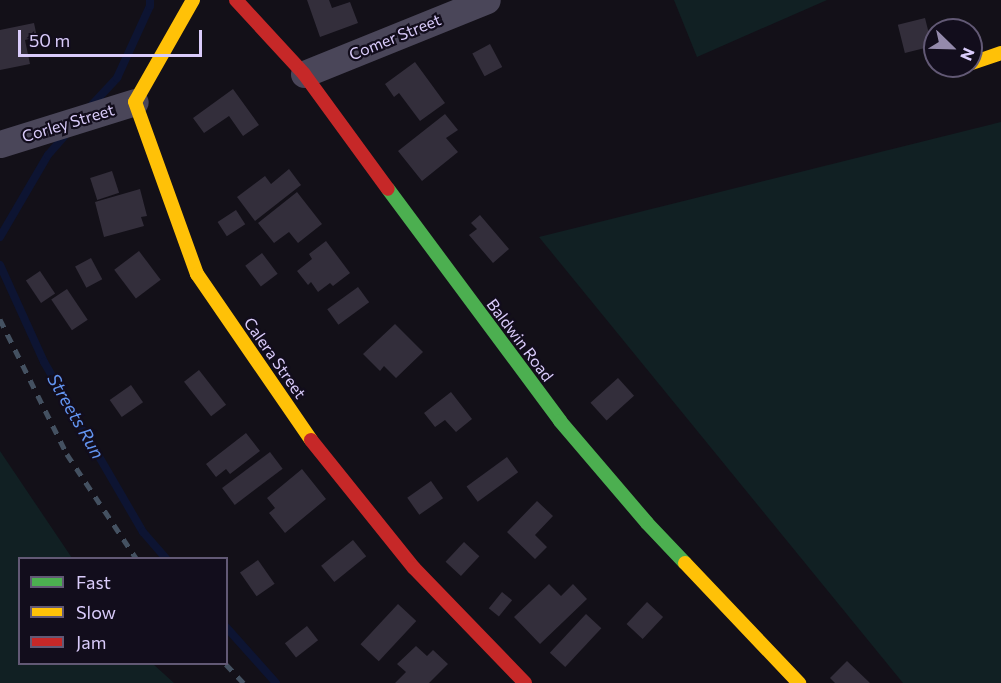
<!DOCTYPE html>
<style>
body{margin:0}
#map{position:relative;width:1001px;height:683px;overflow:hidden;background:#131018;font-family:Commissioner,sans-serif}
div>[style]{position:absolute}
.green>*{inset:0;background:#112023}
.stream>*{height:8px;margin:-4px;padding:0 4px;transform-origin:4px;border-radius:4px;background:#0d1432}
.building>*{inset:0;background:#332e3b;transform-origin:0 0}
.street>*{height:27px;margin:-13.5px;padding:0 13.5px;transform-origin:13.5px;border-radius:13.5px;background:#4a4659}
.fast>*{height:14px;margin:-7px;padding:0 7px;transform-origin:7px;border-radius:7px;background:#4caf50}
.slow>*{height:14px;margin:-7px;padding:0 7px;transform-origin:7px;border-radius:7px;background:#ffc107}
.jam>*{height:14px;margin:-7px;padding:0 7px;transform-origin:7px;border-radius:7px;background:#c62828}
.rail>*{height:4.5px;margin-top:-2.25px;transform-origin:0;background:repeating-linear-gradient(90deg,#445161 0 9px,transparent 0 17px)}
span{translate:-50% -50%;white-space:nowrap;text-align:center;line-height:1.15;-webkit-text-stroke:4.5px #120d1c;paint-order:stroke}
.street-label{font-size:16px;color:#daccfb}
.water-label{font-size:18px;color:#6395f1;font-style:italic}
.legend{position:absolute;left:18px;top:557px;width:210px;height:108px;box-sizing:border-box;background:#120d1c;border:2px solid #625975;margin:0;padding:8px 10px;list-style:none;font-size:18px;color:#daccfb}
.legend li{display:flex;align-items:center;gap:12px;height:30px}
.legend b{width:30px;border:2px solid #625975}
.north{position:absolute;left:923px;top:18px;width:60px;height:60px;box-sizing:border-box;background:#120d1c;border:2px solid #625975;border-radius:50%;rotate:113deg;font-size:16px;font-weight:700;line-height:24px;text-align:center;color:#daccfb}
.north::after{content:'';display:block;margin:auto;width:21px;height:27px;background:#948aac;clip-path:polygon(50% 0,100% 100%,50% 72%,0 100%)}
.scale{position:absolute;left:18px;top:30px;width:184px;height:27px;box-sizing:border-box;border:3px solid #daccfb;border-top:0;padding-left:8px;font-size:18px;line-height:21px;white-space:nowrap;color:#daccfb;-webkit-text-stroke:4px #120d1c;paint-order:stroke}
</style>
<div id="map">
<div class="green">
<div style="clip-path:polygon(674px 0,827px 0,697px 57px)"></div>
<div style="clip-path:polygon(1001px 122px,1001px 683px,903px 683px,539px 237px)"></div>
<div style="clip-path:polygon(0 451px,72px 558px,20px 558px,20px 664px,153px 664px,174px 683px,0 683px)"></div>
</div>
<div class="stream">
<div style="left:90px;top:107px;width:40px;rotate:-47deg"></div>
<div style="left:117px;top:78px;width:79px;rotate:-65.4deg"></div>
<div style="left:150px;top:6px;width:6px;rotate:-90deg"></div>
<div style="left:0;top:237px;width:95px;rotate:-59.7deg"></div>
<div style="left:48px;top:155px;width:30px;rotate:-49deg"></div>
<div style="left:0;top:265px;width:107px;rotate:65.6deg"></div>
<div style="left:44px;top:362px;width:197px;rotate:59.8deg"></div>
<div style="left:143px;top:532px;width:35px;rotate:49deg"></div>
<div style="left:226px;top:627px;width:75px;rotate:48.2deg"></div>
</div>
<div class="building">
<div style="clip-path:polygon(307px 0,329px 0,332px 8px,350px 2px,358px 23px,320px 37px)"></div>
<div style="left:925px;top:18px;width:29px;height:28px;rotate:76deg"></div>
<div style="clip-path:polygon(34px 23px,37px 37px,25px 40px,30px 64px,0 70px,0 30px)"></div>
<div style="left:490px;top:44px;width:26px;height:20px;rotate:62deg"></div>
<div style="clip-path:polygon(415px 62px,445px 103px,420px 121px,399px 93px,394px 97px,385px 84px)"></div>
<div style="clip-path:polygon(233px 89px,259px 125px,243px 136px,229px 116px,204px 133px,193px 118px)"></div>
<div style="clip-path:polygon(445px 114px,458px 130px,446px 138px,458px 152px,422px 181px,398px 151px)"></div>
<div style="clip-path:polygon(289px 169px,301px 185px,255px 221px,237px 197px,265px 176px,271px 184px)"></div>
<div style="left:112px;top:171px;width:23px;height:23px;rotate:72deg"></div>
<div style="clip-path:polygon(140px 189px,147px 216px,141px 217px,144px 226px,104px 237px,95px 202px)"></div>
<div style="clip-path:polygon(297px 192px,322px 224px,298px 243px,289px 232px,274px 243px,258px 223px)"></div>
<div style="left:236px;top:210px;width:17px;height:22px;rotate:57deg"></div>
<div style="clip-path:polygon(480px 215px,509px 249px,493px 263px,469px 235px,477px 229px,471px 223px)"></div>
<div style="clip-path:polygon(326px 241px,350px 273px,333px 286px,330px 283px,318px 292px,311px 282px,308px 285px,297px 271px,312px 259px,309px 254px)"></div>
<div style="left:139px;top:251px;width:36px;height:31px;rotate:53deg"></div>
<div style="left:262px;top:253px;width:26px;height:21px;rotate:53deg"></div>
<div style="left:91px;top:258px;width:24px;height:18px;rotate:62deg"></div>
<div style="left:40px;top:271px;width:27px;height:17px;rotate:56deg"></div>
<div style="left:358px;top:287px;width:19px;height:38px;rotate:54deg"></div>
<div style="left:67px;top:289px;width:37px;height:19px;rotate:56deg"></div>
<div style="clip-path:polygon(395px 324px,423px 352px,396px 378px,384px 366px,380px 371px,363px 354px)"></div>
<div style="left:199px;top:370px;width:44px;height:19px;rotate:52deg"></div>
<div style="left:618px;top:378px;width:24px;height:37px;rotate:48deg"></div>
<div style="left:131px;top:385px;width:21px;height:26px;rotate:55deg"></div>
<div style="clip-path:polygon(451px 392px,472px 419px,456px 432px,445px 420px,435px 427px,424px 413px)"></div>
<div style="clip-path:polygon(246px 433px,260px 451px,230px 474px,226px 469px,216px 477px,206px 464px)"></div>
<div style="left:270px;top:452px;width:21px;height:60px;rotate:53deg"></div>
<div style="left:507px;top:457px;width:19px;height:50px;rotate:54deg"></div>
<div style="clip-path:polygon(302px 469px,326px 499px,285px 533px,269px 513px,275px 508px,267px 498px)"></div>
<div style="left:431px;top:481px;width:21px;height:29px;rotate:55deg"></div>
<div style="clip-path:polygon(537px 501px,553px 516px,535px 535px,547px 547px,535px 559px,507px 532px)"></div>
<div style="left:353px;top:540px;width:21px;height:41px;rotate:51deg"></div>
<div style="left:464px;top:542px;width:21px;height:27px;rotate:43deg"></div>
<div style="left:258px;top:560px;width:29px;height:22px;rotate:55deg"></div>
<div style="clip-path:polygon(549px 584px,561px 596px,573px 584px,587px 599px,540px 644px,514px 617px)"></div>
<div style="left:502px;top:592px;width:13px;height:21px;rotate:39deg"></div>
<div style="left:647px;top:602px;width:22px;height:30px;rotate:43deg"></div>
<div style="left:398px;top:604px;width:25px;height:55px;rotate:43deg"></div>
<div style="left:586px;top:614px;width:21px;height:53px;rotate:43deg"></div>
<div style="left:307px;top:626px;width:18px;height:28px;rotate:52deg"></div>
<div style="clip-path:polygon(416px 646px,427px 656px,433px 650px,448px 664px,429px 683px,395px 683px,406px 672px,397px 664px)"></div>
<div style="clip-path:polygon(847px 661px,870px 683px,835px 683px,830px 678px)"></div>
</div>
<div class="street">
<div style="left:304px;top:74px;width:197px;rotate:-22deg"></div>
<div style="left:0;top:144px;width:141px;rotate:-17.3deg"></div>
</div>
<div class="fast">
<div style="left:388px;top:189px;width:289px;rotate:53.4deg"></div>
<div style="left:560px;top:421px;width:134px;rotate:49.5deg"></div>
<div style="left:647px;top:523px;width:55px;rotate:46.5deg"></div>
</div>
<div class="slow">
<div style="left:193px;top:0;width:117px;rotate:119.6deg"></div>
<div style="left:135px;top:102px;width:183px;rotate:70.2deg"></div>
<div style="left:197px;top:274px;width:201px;rotate:55.5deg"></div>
<div style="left:972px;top:63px;width:31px;rotate:-19deg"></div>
<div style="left:685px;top:563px;width:166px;rotate:46.5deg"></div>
</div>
<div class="jam">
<div style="left:236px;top:0;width:100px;rotate:47.4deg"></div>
<div style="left:304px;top:74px;width:142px;rotate:53.9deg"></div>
<div style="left:311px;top:440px;width:164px;rotate:51.2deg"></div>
<div style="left:414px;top:568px;width:160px;rotate:46deg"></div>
</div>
<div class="rail">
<div style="left:0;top:319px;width:151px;rotate:63.6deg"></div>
<div style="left:67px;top:454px;width:125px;rotate:56.4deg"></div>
<div style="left:226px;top:664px;width:26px;rotate:47deg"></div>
</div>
<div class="street-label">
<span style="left:395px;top:37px;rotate:-22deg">Comer Street</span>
<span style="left:68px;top:123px;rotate:-17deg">Corley Street</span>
<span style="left:520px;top:340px;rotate:53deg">Baldwin Road</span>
<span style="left:275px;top:358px;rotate:55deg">Calera Street</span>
</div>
<div class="water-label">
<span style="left:76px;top:416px;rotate:60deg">Streets Run</span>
</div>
<ul class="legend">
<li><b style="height:8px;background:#4caf50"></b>Fast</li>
<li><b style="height:8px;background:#ffc107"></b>Slow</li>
<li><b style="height:8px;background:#c62828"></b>Jam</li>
</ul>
<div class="north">N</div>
<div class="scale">50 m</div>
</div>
